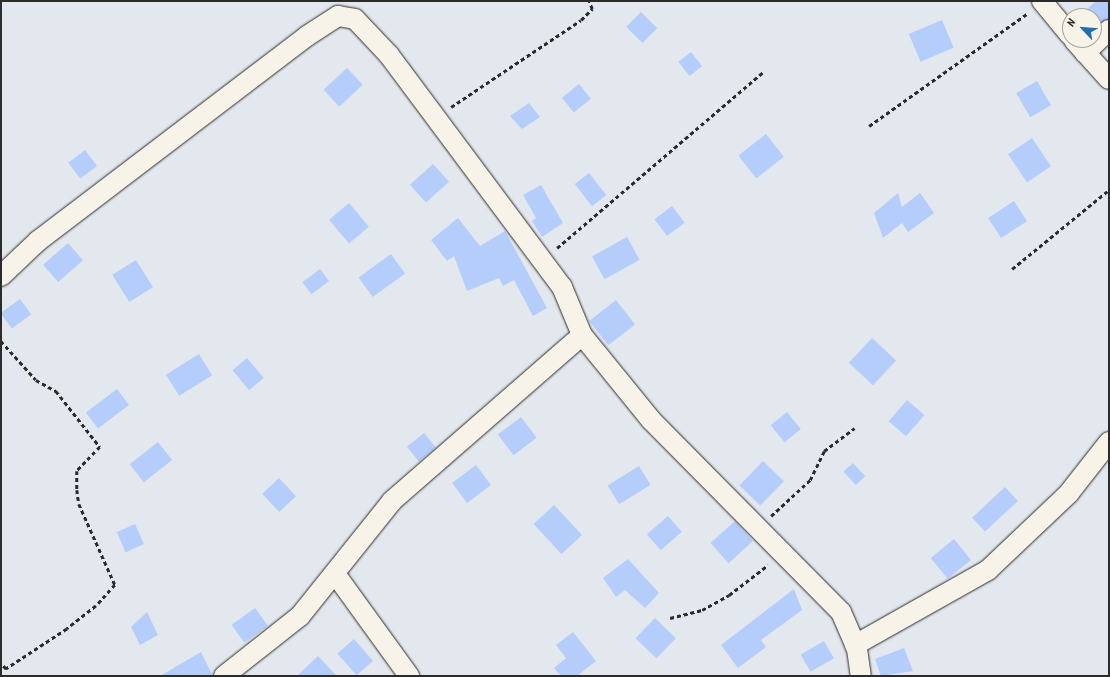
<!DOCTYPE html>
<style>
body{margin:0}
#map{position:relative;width:1110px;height:677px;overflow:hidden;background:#e3e8ee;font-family:Kalam,sans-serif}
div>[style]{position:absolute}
.building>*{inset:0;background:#b4cdfb;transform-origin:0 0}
.path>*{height:2.5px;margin-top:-1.25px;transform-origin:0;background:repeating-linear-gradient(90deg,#2b2b2b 0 4px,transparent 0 7px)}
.roads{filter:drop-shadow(0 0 1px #2b2b2b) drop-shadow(0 0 1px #2b2b2b)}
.street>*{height:20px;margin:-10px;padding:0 10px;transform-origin:10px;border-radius:10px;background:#f7f3e8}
span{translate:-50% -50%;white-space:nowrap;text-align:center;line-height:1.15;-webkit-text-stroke:3px #f7f3e8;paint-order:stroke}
.frame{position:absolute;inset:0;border:2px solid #2b2b2b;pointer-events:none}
.north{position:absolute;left:1062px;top:8px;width:40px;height:40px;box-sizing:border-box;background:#f7f3e8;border:1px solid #a5a39c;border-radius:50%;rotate:296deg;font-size:11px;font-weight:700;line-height:16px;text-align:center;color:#2b2b2b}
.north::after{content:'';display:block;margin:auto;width:14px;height:18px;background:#1f6fb2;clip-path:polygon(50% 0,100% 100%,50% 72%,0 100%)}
</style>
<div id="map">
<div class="building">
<div style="clip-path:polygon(1096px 1px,1109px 1px,1109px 19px,1100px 23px,1087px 9px)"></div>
<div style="left:641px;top:12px;width:23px;height:21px;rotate:45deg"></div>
<div style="left:942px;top:20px;width:30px;height:36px;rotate:67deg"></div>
<div style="left:691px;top:52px;width:18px;height:16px;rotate:52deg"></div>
<div style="left:347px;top:68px;width:23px;height:32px;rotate:47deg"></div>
<div style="left:1037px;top:81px;width:28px;height:24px;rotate:60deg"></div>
<div style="left:579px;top:84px;width:19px;height:22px;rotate:51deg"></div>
<div style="clip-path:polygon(529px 103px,540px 117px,522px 129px,510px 116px)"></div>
<div style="left:766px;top:134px;width:29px;height:35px;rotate:52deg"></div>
<div style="left:1032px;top:138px;width:34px;height:29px;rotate:56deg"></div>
<div style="left:85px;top:150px;width:20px;height:21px;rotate:53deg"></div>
<div style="left:433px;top:164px;width:24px;height:31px;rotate:48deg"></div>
<div style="left:589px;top:173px;width:28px;height:18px;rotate:52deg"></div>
<div style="clip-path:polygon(541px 185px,563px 223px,542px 237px,532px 221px,536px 218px,523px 195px)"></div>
<div style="clip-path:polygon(898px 193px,902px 207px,920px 193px,934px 213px,908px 232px,902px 223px,883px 238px,874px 213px)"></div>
<div style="left:1014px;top:201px;width:24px;height:31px;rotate:57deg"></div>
<div style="left:349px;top:203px;width:31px;height:26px;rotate:50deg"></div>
<div style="left:672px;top:206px;width:21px;height:22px;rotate:53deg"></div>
<div style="clip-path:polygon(458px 218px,480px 246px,505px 231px,547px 308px,533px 316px,514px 280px,503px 286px,499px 278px,467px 291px,454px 256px,447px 261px,431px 240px)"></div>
<div style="left:627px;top:237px;width:26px;height:40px;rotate:61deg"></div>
<div style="left:68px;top:243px;width:23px;height:33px;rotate:49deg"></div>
<div style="left:391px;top:254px;width:24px;height:40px;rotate:54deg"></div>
<div style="left:136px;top:260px;width:32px;height:28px;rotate:58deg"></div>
<div style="left:320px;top:269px;width:15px;height:22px;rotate:53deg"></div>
<div style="left:20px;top:299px;width:19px;height:24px;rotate:54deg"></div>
<div style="left:616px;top:300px;width:31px;height:34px;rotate:52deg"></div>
<div style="left:872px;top:338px;width:33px;height:34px;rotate:43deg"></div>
<div style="left:199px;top:354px;width:25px;height:39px;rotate:58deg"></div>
<div style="left:247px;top:358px;width:26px;height:19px;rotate:50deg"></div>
<div style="left:117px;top:389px;width:20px;height:39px;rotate:53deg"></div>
<div style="left:907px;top:400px;width:23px;height:28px;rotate:41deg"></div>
<div style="left:787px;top:412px;width:22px;height:21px;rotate:51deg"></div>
<div style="left:521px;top:417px;width:26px;height:29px;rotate:53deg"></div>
<div style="left:424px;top:433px;width:19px;height:22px;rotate:51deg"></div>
<div style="left:158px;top:442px;width:23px;height:36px;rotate:52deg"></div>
<div style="left:763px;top:461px;width:29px;height:34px;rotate:44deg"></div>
<div style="left:853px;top:463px;width:18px;height:13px;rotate:47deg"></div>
<div style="left:476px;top:465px;width:25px;height:30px;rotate:53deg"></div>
<div style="left:639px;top:466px;width:22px;height:37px;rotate:58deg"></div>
<div style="left:279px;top:478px;width:25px;height:23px;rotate:47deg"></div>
<div style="left:1005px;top:487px;width:19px;height:45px;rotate:47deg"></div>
<div style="left:554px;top:505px;width:41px;height:28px;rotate:47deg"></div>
<div style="left:668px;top:516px;width:21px;height:28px;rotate:49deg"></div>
<div style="left:735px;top:521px;width:27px;height:33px;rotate:48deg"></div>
<div style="left:135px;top:524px;width:22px;height:20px;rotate:66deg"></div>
<div style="left:954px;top:539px;width:27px;height:30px;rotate:51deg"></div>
<div style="clip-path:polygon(628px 559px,659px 593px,645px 608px,625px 590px,616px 597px,603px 578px)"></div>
<div style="clip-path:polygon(794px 589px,802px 610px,761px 640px,766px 647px,738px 668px,721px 645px)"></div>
<div style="left:255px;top:608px;width:22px;height:29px;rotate:54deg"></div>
<div style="clip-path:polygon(147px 612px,158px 635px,140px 645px,131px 627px)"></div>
<div style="left:655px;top:618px;width:29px;height:28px;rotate:44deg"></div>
<div style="clip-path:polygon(573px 632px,596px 661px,577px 676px,561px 676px,554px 668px,566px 658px,556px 645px)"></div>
<div style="left:354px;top:639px;width:29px;height:22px;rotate:49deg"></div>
<div style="left:824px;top:641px;width:20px;height:27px;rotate:60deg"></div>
<div style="clip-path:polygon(904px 648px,913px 671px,881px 676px,875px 659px)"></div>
<div style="clip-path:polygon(201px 652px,213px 676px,160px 676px)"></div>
<div style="clip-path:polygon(318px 656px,337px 676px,297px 676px)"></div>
</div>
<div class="path">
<div style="left:451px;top:107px;width:156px;rotate:-33.8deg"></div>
<div style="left:581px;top:20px;width:16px;rotate:-45deg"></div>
<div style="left:592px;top:9px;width:9px;rotate:-111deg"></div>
<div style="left:869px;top:126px;width:195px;rotate:-35.4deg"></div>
<div style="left:557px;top:248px;width:270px;rotate:-40.5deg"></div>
<div style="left:1012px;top:269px;width:125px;rotate:-39.2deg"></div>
<div style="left:1px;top:341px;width:52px;rotate:48.1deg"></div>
<div style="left:36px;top:380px;width:23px;rotate:29deg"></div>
<div style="left:56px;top:391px;width:71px;rotate:51.8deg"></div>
<div style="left:100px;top:447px;width:33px;rotate:134deg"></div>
<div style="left:77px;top:471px;width:19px;rotate:90deg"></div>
<div style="left:77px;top:490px;width:14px;rotate:82deg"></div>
<div style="left:79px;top:504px;width:89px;rotate:66deg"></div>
<div style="left:115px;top:585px;width:28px;rotate:132deg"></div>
<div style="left:96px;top:606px;width:37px;rotate:142deg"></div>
<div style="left:67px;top:629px;width:73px;rotate:146.7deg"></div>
<div style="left:6px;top:669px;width:7px;rotate:-135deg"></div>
<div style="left:771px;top:516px;width:53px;rotate:-42.7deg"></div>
<div style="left:810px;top:480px;width:32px;rotate:-64deg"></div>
<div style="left:824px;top:451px;width:38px;rotate:-37deg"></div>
<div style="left:670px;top:618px;width:33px;rotate:-14deg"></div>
<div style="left:702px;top:610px;width:31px;rotate:-29deg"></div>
<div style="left:729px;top:595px;width:49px;rotate:-37.6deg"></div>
</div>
<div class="roads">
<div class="street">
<div style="left:1042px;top:1px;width:44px;rotate:50.5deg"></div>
<div style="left:1074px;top:40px;width:52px;rotate:48.1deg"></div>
<div style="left:1085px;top:53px;width:33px;rotate:-44deg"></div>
<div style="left:1px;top:276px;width:51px;rotate:-43.4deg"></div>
<div style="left:38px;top:241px;width:338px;rotate:-37.3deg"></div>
<div style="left:307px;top:36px;width:37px;rotate:-33deg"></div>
<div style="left:338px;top:16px;width:17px;rotate:10deg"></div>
<div style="left:355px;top:19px;width:50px;rotate:46.6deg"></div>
<div style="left:389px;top:55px;width:289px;rotate:53.3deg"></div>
<div style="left:562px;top:287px;width:52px;rotate:67.4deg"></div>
<div style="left:582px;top:335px;width:109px;rotate:50.9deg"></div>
<div style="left:651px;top:420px;width:270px;rotate:45.3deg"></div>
<div style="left:841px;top:612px;width:40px;rotate:66.6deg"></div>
<div style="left:857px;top:649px;width:27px;rotate:82deg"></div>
<div style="left:336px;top:575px;width:125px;rotate:54.1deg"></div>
<div style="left:855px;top:645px;width:153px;rotate:-29.4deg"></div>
<div style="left:988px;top:570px;width:112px;rotate:-43.5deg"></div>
<div style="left:1069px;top:493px;width:65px;rotate:-51.9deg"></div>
<div style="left:224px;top:676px;width:97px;rotate:-38.3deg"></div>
<div style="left:300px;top:616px;width:147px;rotate:-51.3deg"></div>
<div style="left:392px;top:501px;width:252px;rotate:-41.1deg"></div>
</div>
</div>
<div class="frame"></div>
<div class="north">N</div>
</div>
